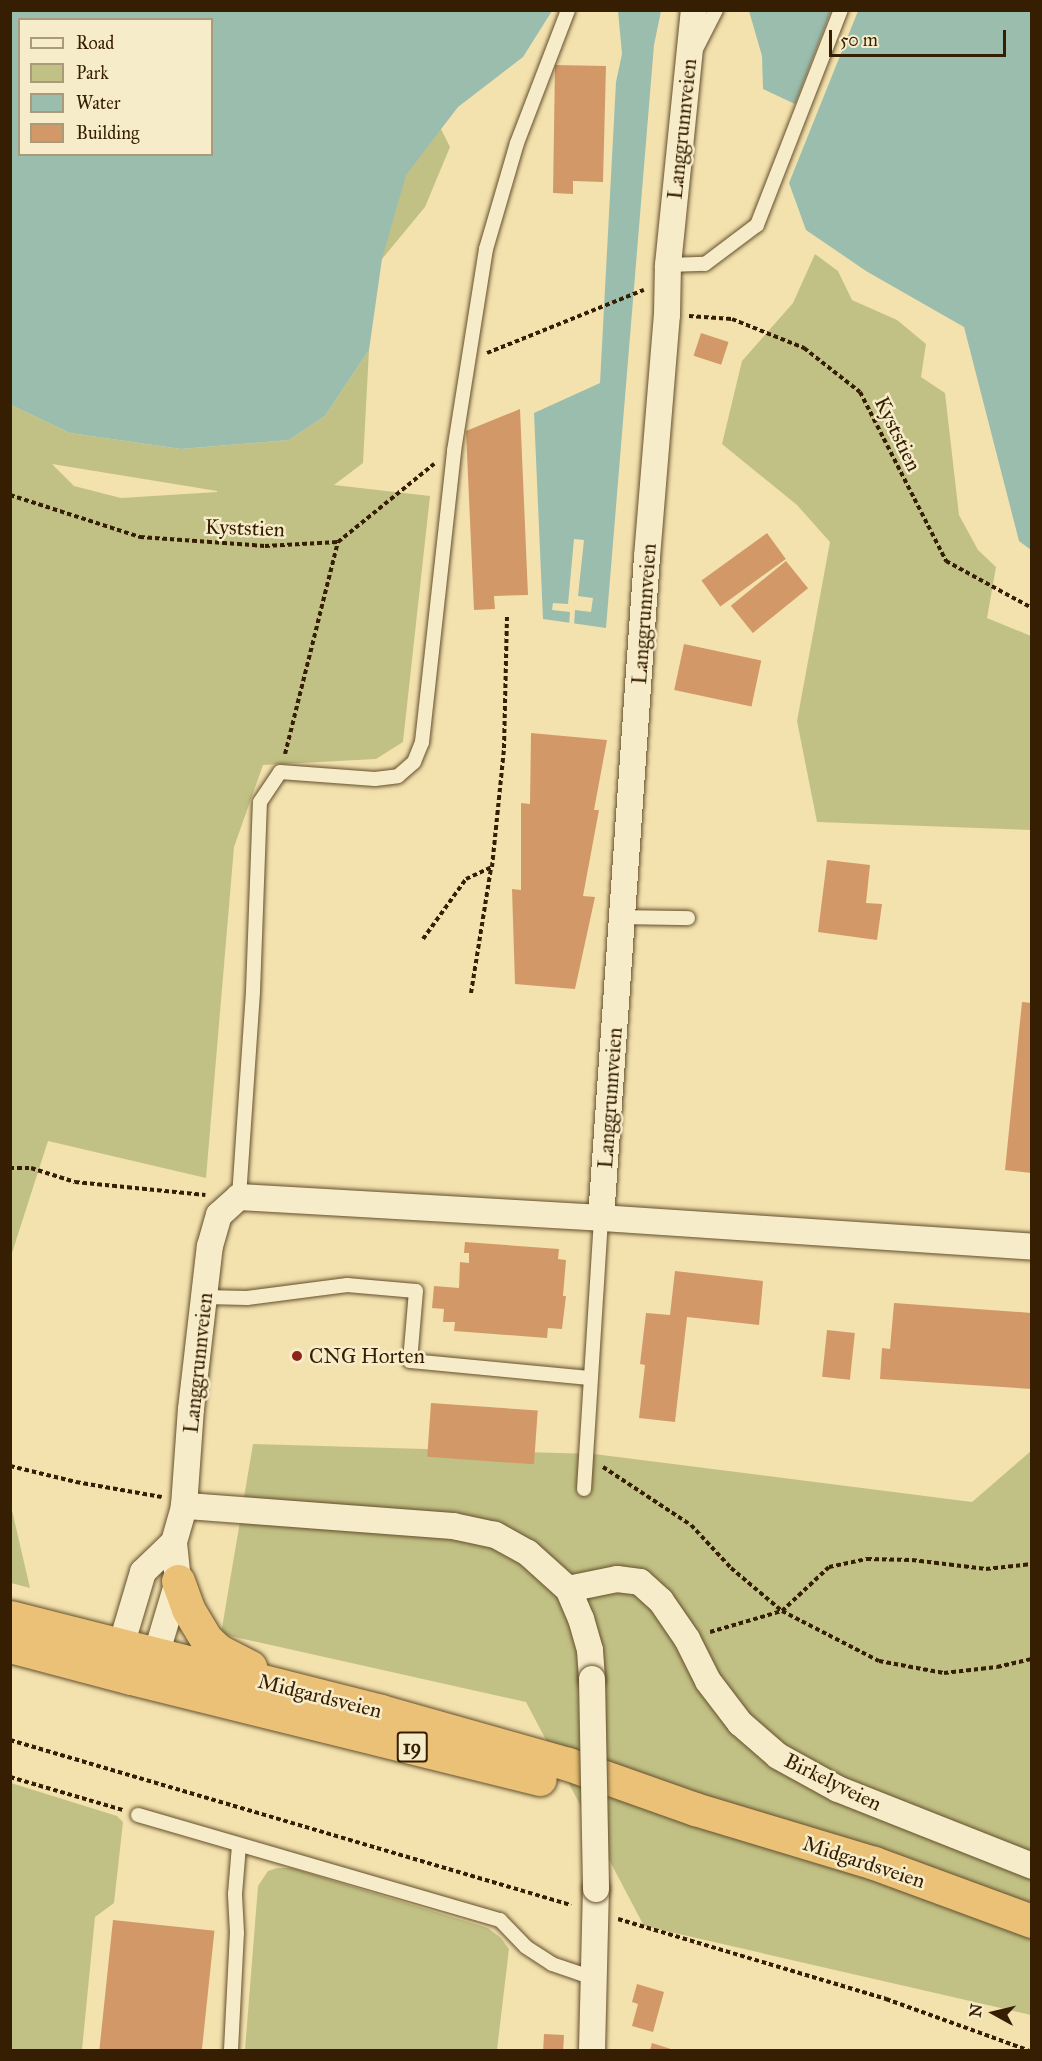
<!DOCTYPE html>
<style>
body{margin:0}
#map{position:relative;width:1042px;height:2061px;overflow:hidden;background:#f3e2ae;font-family:"IM FELL Great Primer",serif}
div>[style]{position:absolute}
.green>*{inset:0;background:#c2c185}
.water>*{inset:0;background:#9bbdae}
.pier>*{inset:0;background:#f3e2ae}
.building>*{inset:0;background:#d39867;transform-origin:0 0}
.path>*{height:4px;margin-top:-2px;transform-origin:0;background:repeating-linear-gradient(90deg,#351e01 0 4.5px,transparent 0 7.5px)}
.roads{filter:drop-shadow(0 0 2px #644f2c) drop-shadow(0 0 2px #644f2c)}
.service>*{height:14px;margin:-7px;padding:0 7px;transform-origin:7px;border-radius:7px;background:#f7ecca}
.minor>*{height:26px;margin:-13px;padding:0 13px;transform-origin:13px;border-radius:13px;background:#f7ecca}
.trunk>*{height:33px;margin:-16.5px;padding:0 16.5px;transform-origin:16.5px;border-radius:16.5px;background:#eac177}
.bridges{filter:drop-shadow(0 0 2px #644f2c) drop-shadow(0 0 2px #644f2c)}
.minor-bridge>*{height:26px;margin:-13px;padding:0 13px;transform-origin:13px;border-radius:13px;background:#f7ecca}
.dots>*{width:16px;height:16px;translate:-50% -50%;box-sizing:border-box;border:3px solid #f7ecca;border-radius:50%}
span{translate:-50% -50%;white-space:nowrap;text-align:center;line-height:1.15;-webkit-text-stroke:5px #f7ecca;paint-order:stroke}
.shield-label span{padding:2px 4px;background:#f7ecca;border:2px solid;border-radius:4px;-webkit-text-stroke-width:0}
.shield-label{font-size:20px;color:#351e01;font-weight:700}
.street-label{font-size:21px;color:#351e01}
.poi-label{font-size:21px;color:#351e01}
.left{translate:0 -50%;text-align:left}
.frame{position:absolute;inset:0;border:12px solid #351e01;pointer-events:none}
.legend{position:absolute;left:18px;top:18px;width:195px;height:138px;box-sizing:border-box;background:#f7ecca;border:2px solid #a99a7a;margin:0;padding:8px 10px;list-style:none;font-size:18px;color:#351e01}
.legend li{display:flex;align-items:center;gap:12px;height:30px}
.legend b{width:30px;border:2px solid #a99a7a}
.north{position:absolute;left:964px;top:1983px;width:60px;height:60px;-webkit-text-stroke:4px #f7ecca;paint-order:stroke;rotate:278deg;font-size:16px;font-weight:700;line-height:24px;text-align:center;color:#351e01}
.north::after{content:'';display:block;margin:auto;width:21px;height:27px;background:#351e01;clip-path:polygon(50% 0,100% 100%,50% 72%,0 100%)}
.scale{position:absolute;left:829px;top:30px;width:177px;height:27px;box-sizing:border-box;border:3px solid #351e01;border-top:0;padding-left:8px;font-size:18px;line-height:21px;white-space:nowrap;color:#351e01;-webkit-text-stroke:4px #f7ecca;paint-order:stroke}
</style>
<div id="map">
<div class="green">
<div style="clip-path:polygon(441px 129px,450px 147px,425px 207px,382px 259px,347px 234px)"></div>
<div style="clip-path:polygon(815px 254px,838px 271px,852px 300px,897px 320px,926px 344px,921px 377px,945px 393px,959px 515px,978px 550px,996px 567px,987px 618px,1031px 636px,1031px 830px,817px 822px,797px 721px,830px 542px,797px 505px,722px 444px,742px 361px,793px 303px)"></div>
<div style="clip-path:polygon(evenodd,369px 350px,363px 463px,334px 485px,430px 496px,403px 742px,376px 759px,263px 765px,234px 847px,206px 1178px,48px 1141px,11px 1256px,11px 405px,70px 433px,181px 449px,289px 440px,325px 416px,369px 350px,52px 464px,217px 491px,217px 492px,121px 498px,74px 486px,52px 464px)"></div>
<div style="clip-path:polygon(253px 1444px,594px 1454px,972px 1502px,1031px 1451px,1031px 2015px,644px 1926px,526px 1702px,221px 1634px)"></div>
<div style="clip-path:polygon(10px 1506px,11px 1506px,30px 1588px,11px 1583px)"></div>
<div style="clip-path:polygon(11px 1783px,117px 1816px,123px 1822px,114px 1903px,95px 1917px,82px 2050px,11px 2050px)"></div>
<div style="clip-path:polygon(277px 1868px,291px 1868px,488px 1928px,501px 1938px,509px 1949px,497px 2050px,245px 2050px,258px 1886px,268px 1871px)"></div>
</div>
<div class="water">
<div style="clip-path:polygon(evenodd,10px 11px,11px 10px,552px 11px,523px 57px,458px 107px,406px 175px,382px 259px,369px 350px,325px 416px,289px 440px,181px 449px,70px 433px,11px 405px,10px 11px,20px 20px,212px 20px,212px 154px,20px 154px,20px 20px)"></div>
<div style="clip-path:polygon(618px 11px,661px 11px,654px 45px,606px 628px,543px 619px,534px 413px,600px 383px,616px 82px,622px 54px)"></div>
<div style="clip-path:polygon(749px 11px,831px 11px,795px 104px,763px 89px,762px 56px)"></div>
<div style="clip-path:polygon(858px 11px,1031px 11px,1031px 550px,1019px 541px,964px 327px,866px 271px,806px 230px,789px 183px)"></div>
</div>
<div class="pier">
<div style="clip-path:polygon(574px 539px,584px 540px,578px 596px,593px 598px,591px 612px,575px 610px,574px 626px,569px 626px,570px 612px,552px 610px,553px 603px,568px 604px)"></div>
</div>
<div class="building">
<div style="clip-path:polygon(555px 65px,606px 66px,603px 182px,573px 181px,573px 194px,553px 193px)"></div>
<div style="left:701px;top:333px;width:29px;height:24px;rotate:18deg"></div>
<div style="clip-path:polygon(520px 409px,528px 595px,494px 596px,495px 609px,474px 610px,466px 431px)"></div>
<div style="left:767px;top:533px;width:32px;height:81px;rotate:54deg"></div>
<div style="left:786px;top:561px;width:35px;height:71px;rotate:51deg"></div>
<div style="left:684px;top:644px;width:79px;height:47px;rotate:12deg"></div>
<div style="clip-path:polygon(531px 733px,607px 740px,594px 810px,599px 810px,583px 896px,595px 897px,575px 989px,515px 984px,512px 889px,521px 890px,521px 803px,530px 804px)"></div>
<div style="clip-path:polygon(827px 860px,870px 865px,866px 903px,882px 904px,877px 940px,818px 932px)"></div>
<div style="clip-path:polygon(1022px 1002px,1032px 1003px,1032px 1173px,1005px 1170px)"></div>
<div style="clip-path:polygon(465px 1242px,559px 1249px,558px 1259px,566px 1260px,563px 1296px,566px 1296px,562px 1329px,548px 1328px,547px 1338px,454px 1331px,455px 1322px,443px 1322px,444px 1309px,432px 1308px,434px 1286px,459px 1288px,460px 1262px,469px 1263px,469px 1253px,464px 1253px)"></div>
<div style="clip-path:polygon(675px 1271px,763px 1281px,759px 1325px,687px 1317px,675px 1422px,639px 1418px,645px 1365px,640px 1364px,646px 1313px,670px 1315px)"></div>
<div style="clip-path:polygon(894px 1303px,1032px 1313px,1032px 1389px,880px 1379px,882px 1348px,890px 1349px)"></div>
<div style="left:827px;top:1330px;width:28px;height:47px;rotate:6deg"></div>
<div style="left:431px;top:1403px;width:107px;height:54px;rotate:4deg"></div>
<div style="left:113px;top:1920px;width:102px;height:131px;rotate:6deg"></div>
<div style="clip-path:polygon(637px 1984px,664px 1992px,653px 2032px,632px 2026px,638px 2004px,632px 2002px)"></div>
<div style="left:544px;top:2034px;width:20px;height:16px;rotate:3deg"></div>
<div style="clip-path:polygon(652px 2043px,674px 2050px,650px 2050px)"></div>
</div>
<div class="path">
<div style="left:689px;top:316px;width:43px;rotate:4deg"></div>
<div style="left:732px;top:319px;width:78px;rotate:21.9deg"></div>
<div style="left:804px;top:348px;width:71px;rotate:38.2deg"></div>
<div style="left:860px;top:392px;width:190px;rotate:63deg"></div>
<div style="left:946px;top:561px;width:98px;rotate:28.7deg"></div>
<div style="left:487px;top:353px;width:169px;rotate:-21.9deg"></div>
<div style="left:10px;top:495px;width:137px;rotate:17.9deg"></div>
<div style="left:140px;top:537px;width:125px;rotate:4.1deg"></div>
<div style="left:265px;top:546px;width:73px;rotate:-3.1deg"></div>
<div style="left:338px;top:542px;width:124px;rotate:-39.1deg"></div>
<div style="left:285px;top:754px;width:219px;rotate:-76deg"></div>
<div style="left:423px;top:939px;width:74px;rotate:-54.4deg"></div>
<div style="left:466px;top:879px;width:29px;rotate:-25deg"></div>
<div style="left:492px;top:867px;width:120px;rotate:-84.2deg"></div>
<div style="left:504px;top:748px;width:131px;rotate:-88.7deg"></div>
<div style="left:471px;top:993px;width:127px;rotate:-80.9deg"></div>
<div style="left:10px;top:1168px;width:21px"></div>
<div style="left:31px;top:1168px;width:46px;rotate:17.7deg"></div>
<div style="left:75px;top:1182px;width:131px;rotate:5.7deg"></div>
<div style="left:10px;top:1466px;width:68px;rotate:13.6deg"></div>
<div style="left:76px;top:1482px;width:87px;rotate:9.9deg"></div>
<div style="left:603px;top:1467px;width:105px;rotate:33.4deg"></div>
<div style="left:691px;top:1525px;width:59px;rotate:47.1deg"></div>
<div style="left:731px;top:1568px;width:67px;rotate:40.1deg"></div>
<div style="left:782px;top:1611px;width:64px;rotate:-43.1deg"></div>
<div style="left:829px;top:1567px;width:39px;rotate:-12deg"></div>
<div style="left:867px;top:1559px;width:45px;rotate:1.3deg"></div>
<div style="left:912px;top:1560px;width:75px;rotate:6.9deg"></div>
<div style="left:986px;top:1569px;width:46px;rotate:-6.2deg"></div>
<div style="left:710px;top:1632px;width:75px;rotate:-16.3deg"></div>
<div style="left:782px;top:1611px;width:109px;rotate:27.3deg"></div>
<div style="left:879px;top:1661px;width:66px;rotate:10.5deg"></div>
<div style="left:944px;top:1673px;width:53px;rotate:-6.5deg"></div>
<div style="left:997px;top:1667px;width:36px;rotate:-13deg"></div>
<div style="left:10px;top:1740px;width:585px;rotate:16.39deg"></div>
<div style="left:10px;top:1777px;width:118px;rotate:16.3deg"></div>
<div style="left:618px;top:1919px;width:280px;rotate:16.6deg"></div>
<div style="left:886px;top:1999px;width:151px;rotate:19.8deg"></div>
</div>
<div class="roads">
<div class="service">
<div style="left:696px;top:49px;width:44px;rotate:-62.9deg"></div>
<div style="left:668px;top:265px;width:37px;rotate:-2deg"></div>
<div style="left:705px;top:264px;width:65px;rotate:-36.9deg"></div>
<div style="left:757px;top:225px;width:231px;rotate:-68.7deg"></div>
<div style="left:623px;top:917px;width:65px;rotate:0.9deg"></div>
<div style="left:239px;top:1197px;width:206px;rotate:-86.1deg"></div>
<div style="left:253px;top:991px;width:189px;rotate:-87.9deg"></div>
<div style="left:260px;top:802px;width:36px;rotate:-56deg"></div>
<div style="left:280px;top:772px;width:95px;rotate:4.2deg"></div>
<div style="left:375px;top:779px;width:23px;rotate:-7deg"></div>
<div style="left:398px;top:776px;width:21px;rotate:-41deg"></div>
<div style="left:414px;top:762px;width:22px;rotate:-68deg"></div>
<div style="left:422px;top:742px;width:293px;rotate:-83.7deg"></div>
<div style="left:454px;top:451px;width:205px;rotate:-81deg"></div>
<div style="left:486px;top:249px;width:110px;rotate:-73.7deg"></div>
<div style="left:517px;top:143px;width:142px;rotate:-69deg"></div>
<div style="left:205px;top:1297px;width:42px;rotate:1.4deg"></div>
<div style="left:247px;top:1298px;width:101px;rotate:-7.4deg"></div>
<div style="left:347px;top:1285px;width:69px;rotate:5deg"></div>
<div style="left:416px;top:1291px;width:70px;rotate:94.9deg"></div>
<div style="left:410px;top:1361px;width:181px;rotate:5.4deg"></div>
<div style="left:584px;top:1489px;width:272px;rotate:-86.4deg"></div>
<div style="left:138px;top:1815px;width:377px;rotate:16.2deg"></div>
<div style="left:500px;top:1920px;width:37px;rotate:46deg"></div>
<div style="left:526px;top:1947px;width:31px;rotate:33deg"></div>
<div style="left:552px;top:1964px;width:43px;rotate:18.9deg"></div>
<div style="left:231px;top:2050px;width:117px;rotate:-87.1deg"></div>
<div style="left:237px;top:1933px;width:39px;rotate:-93deg"></div>
<div style="left:235px;top:1894px;width:49px;rotate:-85.3deg"></div>
</div>
<div class="minor">
<div style="left:601px;top:1218px;width:663px;rotate:-86.02deg"></div>
<div style="left:647px;top:557px;width:243px;rotate:-85.3deg"></div>
<div style="left:667px;top:315px;width:50px;rotate:-88.9deg"></div>
<div style="left:668px;top:265px;width:256px;rotate:-84.2deg"></div>
<div style="left:174px;top:1542px;width:43px;rotate:135.9deg"></div>
<div style="left:143px;top:1572px;width:77px;rotate:106.6deg"></div>
<div style="left:121px;top:1646px;width:34px;rotate:73deg"></div>
<div style="left:131px;top:1678px;width:34px;rotate:-43deg"></div>
<div style="left:156px;top:1655px;width:77px;rotate:-73.4deg"></div>
<div style="left:178px;top:1581px;width:39px;rotate:-96deg"></div>
<div style="left:174px;top:1542px;width:37px;rotate:-74deg"></div>
<div style="left:568px;top:1589px;width:50px;rotate:-11.5deg"></div>
<div style="left:617px;top:1579px;width:23px;rotate:7deg"></div>
<div style="left:640px;top:1582px;width:28px;rotate:42deg"></div>
<div style="left:661px;top:1601px;width:46px;rotate:55.6deg"></div>
<div style="left:687px;top:1639px;width:47px;rotate:63.4deg"></div>
<div style="left:708px;top:1681px;width:53px;rotate:52.7deg"></div>
<div style="left:740px;top:1723px;width:50px;rotate:41deg"></div>
<div style="left:778px;top:1756px;width:68px;rotate:28.8deg"></div>
<div style="left:838px;top:1789px;width:209px;rotate:21.6deg"></div>
<div style="left:592px;top:1679px;width:29px;rotate:-94deg"></div>
<div style="left:590px;top:1650px;width:32px;rotate:-106deg"></div>
<div style="left:581px;top:1619px;width:33px;rotate:-113deg"></div>
<div style="left:568px;top:1589px;width:54px;rotate:-138deg"></div>
<div style="left:528px;top:1553px;width:38px;rotate:-151deg"></div>
<div style="left:495px;top:1535px;width:43px;rotate:-167.9deg"></div>
<div style="left:453px;top:1526px;width:270px;rotate:-175.7deg"></div>
<div style="left:184px;top:1506px;width:97px;rotate:-85.9deg"></div>
<div style="left:191px;top:1409px;width:164px;rotate:-83.4deg"></div>
<div style="left:210px;top:1246px;width:32px;rotate:-74deg"></div>
<div style="left:219px;top:1215px;width:27px;rotate:-42deg"></div>
<div style="left:239px;top:1197px;width:363px;rotate:3.3deg"></div>
<div style="left:601px;top:1218px;width:432px;rotate:3.8deg"></div>
<div style="left:592px;top:2050px;width:161px;rotate:-88.6deg"></div>
</div>
<div class="trunk">
<div style="left:178px;top:1581px;width:30px;rotate:70deg"></div>
<div style="left:188px;top:1609px;width:35px;rotate:59deg"></div>
<div style="left:206px;top:1639px;width:18px;rotate:43deg"></div>
<div style="left:219px;top:1651px;width:35px;rotate:27deg"></div>
<div style="left:10px;top:1617px;width:383px;rotate:14.2deg"></div>
<div style="left:381px;top:1711px;width:194px;rotate:15.8deg"></div>
<div style="left:568px;top:1764px;width:135px;rotate:19.5deg"></div>
<div style="left:695px;top:1809px;width:187px;rotate:16.8deg"></div>
<div style="left:874px;top:1863px;width:168px;rotate:20.2deg"></div>
<div style="left:10px;top:1646px;width:125px;rotate:14.8deg"></div>
<div style="left:131px;top:1678px;width:421px;rotate:13.9deg"></div>
</div>
</div>
<div class="bridges">
<div class="minor-bridge">
<div style="left:592px;top:1679px;width:210px;rotate:88.9deg"></div>
</div>
</div>
<div class="dots">
<div style="left:297px;top:1356px;background:#8f2418"></div>
</div>
<div class="shield-label">
<span style="left:412px;top:1747px">19</span>
</div>
<div class="street-label">
<span style="left:682px;top:129px;rotate:-84deg">Langgrunnveien</span>
<span style="left:898px;top:434px;rotate:64deg">Kyststien</span>
<span style="left:245px;top:528px;rotate:2deg">Kyststien</span>
<span style="left:644px;top:614px;rotate:-86deg">Langgrunnveien</span>
<span style="left:610px;top:1098px;rotate:-86deg">Langgrunnveien</span>
<span style="left:198px;top:1363px;rotate:-84deg">Langgrunnveien</span>
<span style="left:320px;top:1696px;rotate:14deg">Midgardsveien</span>
<span style="left:833px;top:1782px;rotate:26deg">Birkelyveien</span>
<span style="left:864px;top:1862px;rotate:18deg">Midgardsveien</span>
</div>
<div class="poi-label">
<span class="left" style="left:309px;top:1356px">CNG Horten</span>
</div>
<div class="frame"></div>
<ul class="legend">
<li><b style="height:8px;background:#f7ecca"></b>Road</li>
<li><b style="height:16px;background:#c2c185"></b>Park</li>
<li><b style="height:16px;background:#9bbdae"></b>Water</li>
<li><b style="height:16px;background:#d39867"></b>Building</li>
</ul>
<div class="north">N</div>
<div class="scale">50 m</div>
</div>
